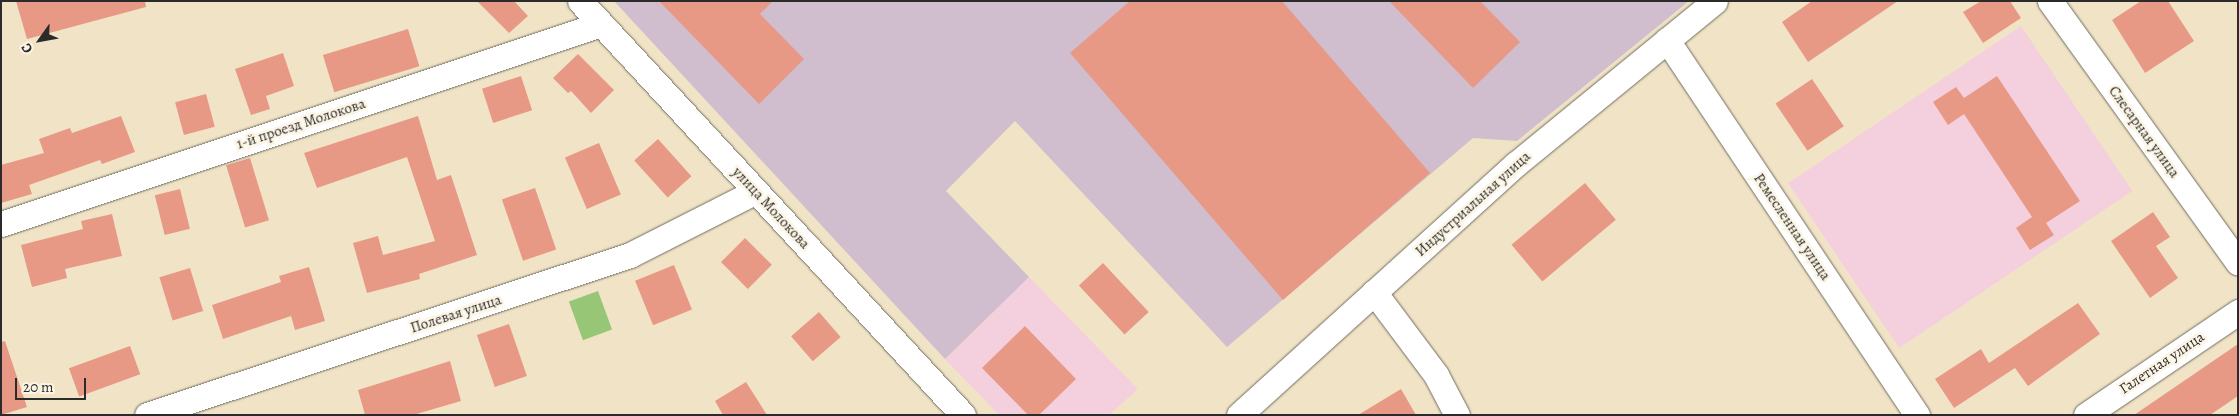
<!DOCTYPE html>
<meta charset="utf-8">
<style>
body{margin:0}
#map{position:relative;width:2239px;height:416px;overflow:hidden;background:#f1e4c6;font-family:Alegreya,serif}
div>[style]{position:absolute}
.built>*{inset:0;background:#f4cfdd;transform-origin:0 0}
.industrial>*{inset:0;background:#d0bdcd}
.green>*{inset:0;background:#97c776;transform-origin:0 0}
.building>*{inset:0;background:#e89986;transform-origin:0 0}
.roads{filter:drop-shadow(0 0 1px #706c61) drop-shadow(0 0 1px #706c61)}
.street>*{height:25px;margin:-12.5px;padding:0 12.5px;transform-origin:12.5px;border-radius:12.5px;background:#fff}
span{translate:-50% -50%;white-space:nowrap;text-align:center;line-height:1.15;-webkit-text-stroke:5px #fcf5e5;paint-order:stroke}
.street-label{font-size:15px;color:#2b2b2b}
.frame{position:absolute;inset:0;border:2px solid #2b2b2b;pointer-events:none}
.north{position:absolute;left:15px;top:15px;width:50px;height:50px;-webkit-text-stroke:4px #fcf5e5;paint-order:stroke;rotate:238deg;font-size:14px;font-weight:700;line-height:20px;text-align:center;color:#2b2b2b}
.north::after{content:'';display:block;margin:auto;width:18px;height:22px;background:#2b2b2b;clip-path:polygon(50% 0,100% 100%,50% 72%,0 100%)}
.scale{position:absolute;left:15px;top:378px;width:71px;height:22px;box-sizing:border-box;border:2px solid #2b2b2b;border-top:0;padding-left:6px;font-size:15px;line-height:18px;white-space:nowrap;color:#2b2b2b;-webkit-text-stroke:4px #fcf5e5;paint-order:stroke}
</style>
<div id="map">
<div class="built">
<div style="left:2021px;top:26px;width:199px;height:281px;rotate:56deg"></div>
<div style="clip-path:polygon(1029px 277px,1138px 389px,1109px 415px,999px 415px,945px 359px)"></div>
</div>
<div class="industrial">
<div style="clip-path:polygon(614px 1px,1689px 1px,1517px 141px,1473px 138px,1227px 347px,1015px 121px,946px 191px,1029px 277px,945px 359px)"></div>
</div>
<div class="green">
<div style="left:598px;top:291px;width:41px;height:31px;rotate:70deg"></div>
</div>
<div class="building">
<div style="clip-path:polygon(16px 1px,145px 1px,146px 7px,27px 39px)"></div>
<div style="clip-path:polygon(477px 1px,514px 1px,528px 16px,509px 33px)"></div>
<div style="clip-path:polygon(659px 1px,773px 1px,760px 14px,804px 59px,759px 104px)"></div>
<div style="clip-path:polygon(1130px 1px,1282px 1px,1430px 173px,1283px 300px,1070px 53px)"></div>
<div style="clip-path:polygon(1389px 1px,1480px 1px,1520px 42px,1473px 88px)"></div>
<div style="clip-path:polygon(1812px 1px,1898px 1px,1808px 62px,1782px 22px)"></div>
<div style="clip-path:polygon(1981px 1px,2010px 1px,2021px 18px,1983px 43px,1963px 12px)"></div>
<div style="clip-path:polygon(2141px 1px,2168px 1px,2194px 41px,2145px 73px,2112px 20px)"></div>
<div style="left:408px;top:29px;width:39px;height:89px;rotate:73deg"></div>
<div style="clip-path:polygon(283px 53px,294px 86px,266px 96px,270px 109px,251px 115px,235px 69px)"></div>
<div style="clip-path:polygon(578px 54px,614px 90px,591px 113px,571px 91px,568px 93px,553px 78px)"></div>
<div style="left:521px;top:76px;width:36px;height:41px;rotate:72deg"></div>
<div style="clip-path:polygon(1997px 76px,2080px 201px,2046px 223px,2054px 235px,2030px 250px,2016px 228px,2032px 217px,1964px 114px,1948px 125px,1933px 102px,1956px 87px,1964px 98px)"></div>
<div style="left:1812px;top:79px;width:57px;height:44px;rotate:56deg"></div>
<div style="left:206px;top:94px;width:34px;height:32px;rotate:75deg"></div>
<div style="clip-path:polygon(121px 116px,135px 152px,102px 164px,100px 160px,29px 185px,32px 194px,1px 203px,1px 165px,44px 153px,39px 139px,70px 128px,72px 133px)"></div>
<div style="clip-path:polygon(418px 116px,437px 180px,451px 175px,477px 255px,419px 274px,420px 279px,367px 293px,353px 243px,378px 236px,383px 255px,435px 241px,407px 157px,317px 188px,304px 153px)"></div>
<div style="left:658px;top:139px;width:50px;height:32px;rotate:48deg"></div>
<div style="left:599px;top:143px;width:56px;height:37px;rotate:67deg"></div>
<div style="left:250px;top:158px;width:65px;height:25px;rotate:73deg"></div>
<div style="left:1585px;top:183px;width:48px;height:96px;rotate:50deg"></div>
<div style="left:535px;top:188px;width:65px;height:35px;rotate:71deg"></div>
<div style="left:180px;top:189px;width:41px;height:26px;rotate:76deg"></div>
<div style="clip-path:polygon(2153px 212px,2170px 237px,2156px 246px,2178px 278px,2150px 298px,2111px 241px)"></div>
<div style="clip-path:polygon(112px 214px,122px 256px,65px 269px,67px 278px,32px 287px,21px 245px,83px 229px,81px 221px)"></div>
<div style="left:745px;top:238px;width:38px;height:34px;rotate:45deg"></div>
<div style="left:1103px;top:263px;width:67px;height:33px;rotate:47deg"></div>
<div style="left:674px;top:265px;width:48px;height:42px;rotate:68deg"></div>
<div style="clip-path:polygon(309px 267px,325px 321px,295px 330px,291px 316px,223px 339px,212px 305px,281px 282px,279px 276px)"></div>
<div style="left:190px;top:268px;width:45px;height:32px;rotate:73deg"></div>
<div style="clip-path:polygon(2078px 303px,2100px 334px,2028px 386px,2015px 368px,1954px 408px,1935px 379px,1981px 349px,1989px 363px)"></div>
<div style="left:819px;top:312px;width:33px;height:37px;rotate:49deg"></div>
<div style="left:509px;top:324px;width:55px;height:34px;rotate:71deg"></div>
<div style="clip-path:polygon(1025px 326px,1076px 379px,1039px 415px,1028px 415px,982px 368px)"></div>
<div style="clip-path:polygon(5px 341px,27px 407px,1px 415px,1px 342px)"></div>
<div style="clip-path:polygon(2238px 344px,2238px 396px,2210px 415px,2134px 415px)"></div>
<div style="left:130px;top:346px;width:30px;height:65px;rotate:70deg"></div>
<div style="clip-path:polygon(450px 361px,461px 401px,413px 415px,365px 415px,358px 390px)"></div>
<div style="clip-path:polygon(746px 382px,767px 415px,723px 415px,715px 401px)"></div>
<div style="clip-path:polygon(1401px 389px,1416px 415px,1358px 415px)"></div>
</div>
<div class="roads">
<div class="street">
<div style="left:580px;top:1px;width:564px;rotate:47.23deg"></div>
<div style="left:2050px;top:1px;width:322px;rotate:54.3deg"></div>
<div style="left:1667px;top:40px;width:451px;rotate:56.3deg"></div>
<div style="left:1px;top:224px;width:632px;rotate:-18.43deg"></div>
<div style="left:1374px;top:292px;width:104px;rotate:53.2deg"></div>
<div style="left:1436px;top:375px;width:45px;rotate:62.3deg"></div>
<div style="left:147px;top:415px;width:509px;rotate:-18.33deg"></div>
<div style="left:630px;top:255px;width:141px;rotate:-26.9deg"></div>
<div style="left:1239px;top:415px;width:374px;rotate:-42.2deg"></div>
<div style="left:1516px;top:164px;width:257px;rotate:-39.3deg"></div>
<div style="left:2086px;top:415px;width:184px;rotate:-34.1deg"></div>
</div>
</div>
<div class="street-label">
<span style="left:301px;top:124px;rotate:-18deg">1-й проезд Молокова</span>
<span style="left:2144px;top:132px;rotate:54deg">Слесарная улица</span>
<span style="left:1473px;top:204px;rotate:-42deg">Индустриальная улица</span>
<span style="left:771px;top:208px;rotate:47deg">улица Молокова</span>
<span style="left:1792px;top:227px;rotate:56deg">Ремесленная улица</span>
<span style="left:456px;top:314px;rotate:-18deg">Полевая улица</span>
<span style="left:2162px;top:363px;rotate:-34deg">Галетная улица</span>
</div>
<div class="frame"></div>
<div class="north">С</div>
<div class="scale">20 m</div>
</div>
